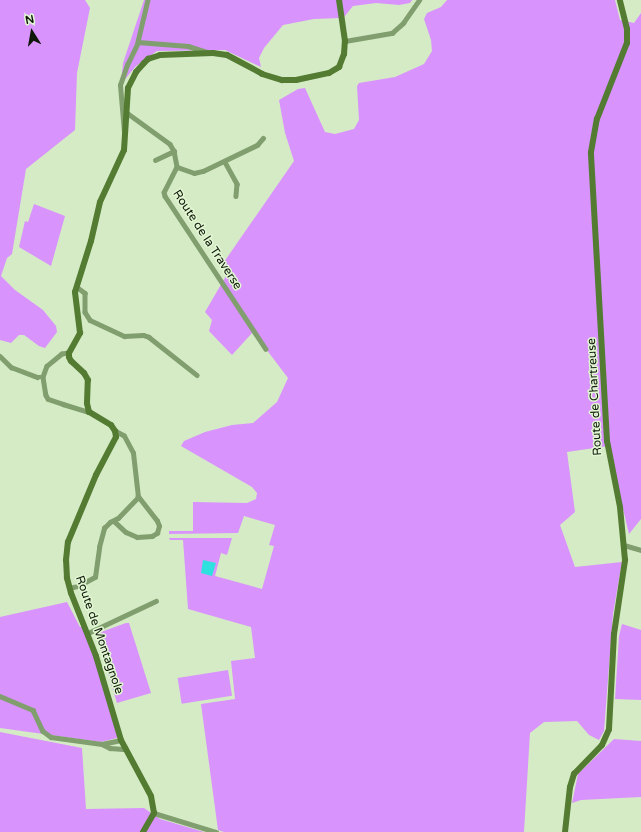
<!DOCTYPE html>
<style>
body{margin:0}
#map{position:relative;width:641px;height:832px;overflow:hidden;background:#d5ebc6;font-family:"Varela Round",sans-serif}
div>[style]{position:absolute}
.green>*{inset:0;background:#d893fd;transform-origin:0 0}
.water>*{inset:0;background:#2fe1de}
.street>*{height:4.5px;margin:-2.25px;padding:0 2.25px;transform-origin:2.25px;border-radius:2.25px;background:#819e6e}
.secondary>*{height:6px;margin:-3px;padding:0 3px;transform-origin:3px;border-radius:3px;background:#537b31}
span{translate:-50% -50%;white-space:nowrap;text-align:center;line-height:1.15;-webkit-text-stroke:3px #e2f8d3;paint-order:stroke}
.street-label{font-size:12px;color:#10180b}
.north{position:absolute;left:12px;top:12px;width:40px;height:40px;-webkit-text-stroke:3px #e2f8d3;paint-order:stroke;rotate:349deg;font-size:11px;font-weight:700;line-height:16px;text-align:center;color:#10180b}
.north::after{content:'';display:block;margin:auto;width:14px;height:18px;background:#10180b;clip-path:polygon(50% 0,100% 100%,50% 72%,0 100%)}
</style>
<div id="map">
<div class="green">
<div style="clip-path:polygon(0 0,85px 0,90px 8px,77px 73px,75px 130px,26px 169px,12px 254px,7px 258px,1px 276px,15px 290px,43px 310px,56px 326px,57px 332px,45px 348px,39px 346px,24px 335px,19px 335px,11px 343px,0 340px)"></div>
<div style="clip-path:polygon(144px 0,412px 0,410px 3px,399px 5px,376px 3px,353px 6px,344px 17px,340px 18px,314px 19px,283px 25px,264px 48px,259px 58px,261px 67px,225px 50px,157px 51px,136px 66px,121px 84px,123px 63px)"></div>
<div style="clip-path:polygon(447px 0,615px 0,620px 20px,634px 23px,641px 13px,641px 519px,629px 534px,608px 446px,567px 452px,575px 512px,560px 525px,575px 567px,622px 562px,613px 614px,604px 731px,599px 740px,589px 735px,577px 721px,544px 722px,530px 733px,524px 832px,224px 832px,218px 830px,201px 704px,235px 699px,231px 661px,255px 658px,251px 627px,188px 609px,183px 540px,170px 540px,169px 538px,232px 538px,227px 555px,221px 553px,215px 576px,262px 589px,274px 546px,269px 545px,275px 525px,244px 516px,238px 533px,169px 534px,169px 531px,193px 531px,193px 502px,247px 503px,256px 499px,257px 493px,252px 487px,181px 446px,184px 441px,205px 432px,232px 425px,253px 423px,277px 402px,288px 378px,253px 332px,232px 355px,209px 331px,212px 320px,205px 312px,226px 276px,224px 262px,294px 161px,285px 133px,279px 100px,298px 89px,305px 88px,325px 132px,335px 134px,354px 129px,359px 120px,357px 86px,359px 83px,395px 77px,424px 64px,432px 51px,431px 40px,424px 19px,427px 13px,441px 7px)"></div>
<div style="clip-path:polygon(34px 204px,65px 216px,51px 266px,19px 247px,25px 221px,28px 222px)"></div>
<div style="clip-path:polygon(67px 602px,80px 627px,84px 626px,119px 732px,117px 738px,101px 742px,0 728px,0 617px)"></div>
<div style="clip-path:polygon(126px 623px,129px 623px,151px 693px,117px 703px,97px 638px,101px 632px)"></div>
<div style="clip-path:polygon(622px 624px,641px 630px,641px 700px,615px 699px,619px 636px)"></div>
<div style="left:228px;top:670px;width:26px;height:51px;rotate:81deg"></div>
<div style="clip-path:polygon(0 732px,82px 748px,86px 809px,144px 808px,160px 819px,204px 832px,0 832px)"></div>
<div style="clip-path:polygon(614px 739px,641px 741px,641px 797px,581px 800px,572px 803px,578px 774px)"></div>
</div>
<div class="water">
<div style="clip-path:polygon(203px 560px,216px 563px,212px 576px,201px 573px)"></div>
</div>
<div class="street">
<div style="left:148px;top:0;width:43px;rotate:103.4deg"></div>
<div style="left:138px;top:42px;width:50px;rotate:4.6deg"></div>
<div style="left:188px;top:46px;width:21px;rotate:17deg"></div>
<div style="left:345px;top:41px;width:48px;rotate:-9.7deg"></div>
<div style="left:392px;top:33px;width:15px;rotate:-42deg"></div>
<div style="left:403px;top:23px;width:28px;rotate:-55deg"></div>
<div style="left:126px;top:112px;width:54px;rotate:36deg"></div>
<div style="left:170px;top:144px;width:8px;rotate:60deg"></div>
<div style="left:174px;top:151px;width:16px;rotate:79deg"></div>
<div style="left:177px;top:167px;width:28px;rotate:117deg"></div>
<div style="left:164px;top:192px;width:4px;rotate:76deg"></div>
<div style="left:165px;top:196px;width:183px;rotate:56.6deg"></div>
<div style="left:124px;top:132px;width:47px;rotate:-94.9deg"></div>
<div style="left:120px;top:85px;width:21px;rotate:-71deg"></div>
<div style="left:127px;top:65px;width:25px;rotate:-64deg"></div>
<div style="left:155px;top:160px;width:21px;rotate:-25deg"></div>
<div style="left:225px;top:162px;width:25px;rotate:61deg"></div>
<div style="left:237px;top:184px;width:12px;rotate:95deg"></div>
<div style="left:177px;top:167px;width:18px;rotate:19deg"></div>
<div style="left:194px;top:173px;width:9px;rotate:-13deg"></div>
<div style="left:203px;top:171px;width:60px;rotate:-25.7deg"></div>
<div style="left:257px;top:145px;width:9px;rotate:-49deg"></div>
<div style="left:77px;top:287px;width:10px;rotate:37deg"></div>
<div style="left:85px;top:293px;width:19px;rotate:90deg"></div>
<div style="left:85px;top:312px;width:9px;rotate:58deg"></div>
<div style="left:90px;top:320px;width:38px;rotate:25deg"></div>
<div style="left:124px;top:336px;width:19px;rotate:-3deg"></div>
<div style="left:143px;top:335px;width:6px;rotate:18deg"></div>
<div style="left:149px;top:337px;width:61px;rotate:38.4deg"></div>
<div style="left:69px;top:353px;width:7px;rotate:172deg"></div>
<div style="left:62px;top:354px;width:19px;rotate:141deg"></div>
<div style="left:47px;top:366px;width:12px;rotate:110deg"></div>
<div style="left:43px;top:377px;width:18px;rotate:81deg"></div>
<div style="left:46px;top:395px;width:4px;rotate:63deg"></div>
<div style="left:48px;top:399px;width:16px;rotate:18deg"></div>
<div style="left:63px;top:404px;width:27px;rotate:17deg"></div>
<div style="left:0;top:356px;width:16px;rotate:45deg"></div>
<div style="left:11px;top:367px;width:28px;rotate:21deg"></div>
<div style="left:37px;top:377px;width:6px"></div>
<div style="left:114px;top:521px;width:16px;rotate:43deg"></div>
<div style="left:126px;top:532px;width:12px;rotate:24deg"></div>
<div style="left:137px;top:537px;width:15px;rotate:-4deg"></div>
<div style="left:152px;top:536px;width:6px;rotate:-31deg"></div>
<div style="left:157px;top:533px;width:7px;rotate:-74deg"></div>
<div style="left:159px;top:526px;width:5px;rotate:-112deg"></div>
<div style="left:157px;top:521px;width:31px;rotate:-128deg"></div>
<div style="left:624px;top:545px;width:18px;rotate:16deg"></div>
<div style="left:69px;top:588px;width:9px;rotate:-13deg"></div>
<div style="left:78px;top:586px;width:19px;rotate:-28deg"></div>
<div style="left:95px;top:577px;width:30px;rotate:-82deg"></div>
<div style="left:99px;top:547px;width:20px;rotate:-75deg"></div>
<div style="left:104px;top:528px;width:8px;rotate:-45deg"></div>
<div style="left:110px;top:522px;width:9px;rotate:-27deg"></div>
<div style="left:118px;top:518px;width:29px;rotate:-46deg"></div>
<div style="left:138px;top:497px;width:44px;rotate:-96.5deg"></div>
<div style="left:133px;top:453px;width:19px;rotate:-118deg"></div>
<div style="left:124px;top:436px;width:10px;rotate:-151deg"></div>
<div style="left:88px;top:633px;width:75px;rotate:-25.2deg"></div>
<div style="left:0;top:696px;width:36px;rotate:23deg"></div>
<div style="left:33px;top:710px;width:23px;rotate:65deg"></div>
<div style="left:43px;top:731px;width:10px;rotate:37deg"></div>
<div style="left:51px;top:737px;width:51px;rotate:7.8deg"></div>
<div style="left:102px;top:744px;width:9px;rotate:27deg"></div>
<div style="left:110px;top:748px;width:16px;rotate:4deg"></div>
<div style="left:102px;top:744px;width:19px;rotate:-12deg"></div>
<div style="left:154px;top:813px;width:65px;rotate:17deg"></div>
</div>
<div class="secondary">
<div style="left:143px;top:832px;width:22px;rotate:-60deg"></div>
<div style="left:154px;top:813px;width:17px;rotate:-100deg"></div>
<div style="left:151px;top:796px;width:64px;rotate:-118.2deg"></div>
<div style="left:121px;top:740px;width:88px;rotate:-106.6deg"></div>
<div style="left:96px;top:656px;width:68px;rotate:-111.6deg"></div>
<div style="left:71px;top:593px;width:16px;rotate:-105deg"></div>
<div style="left:67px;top:578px;width:18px;rotate:-93deg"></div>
<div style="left:66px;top:560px;width:18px;rotate:-84deg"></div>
<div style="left:68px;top:542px;width:73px;rotate:-67.3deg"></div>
<div style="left:96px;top:475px;width:43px;rotate:-62.2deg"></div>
<div style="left:116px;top:437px;width:6px;rotate:-99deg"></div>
<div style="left:115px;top:431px;width:7px;rotate:-124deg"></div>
<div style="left:111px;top:425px;width:26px;rotate:-149deg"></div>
<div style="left:89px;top:412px;width:9px;rotate:-103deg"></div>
<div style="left:87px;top:403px;width:23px;rotate:-88deg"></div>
<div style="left:88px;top:380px;width:8px;rotate:-120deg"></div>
<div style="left:84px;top:373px;width:18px;rotate:-137deg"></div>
<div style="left:71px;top:361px;width:4px;rotate:-117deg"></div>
<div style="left:69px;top:357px;width:4px;rotate:-90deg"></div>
<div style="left:69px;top:353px;width:23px;rotate:-61deg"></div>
<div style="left:80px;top:333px;width:41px;rotate:-97deg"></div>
<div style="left:75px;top:292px;width:53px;rotate:-72.6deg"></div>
<div style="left:91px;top:241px;width:40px;rotate:-77deg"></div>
<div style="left:100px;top:202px;width:57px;rotate:-65.2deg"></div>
<div style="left:124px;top:150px;width:62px;rotate:-86.3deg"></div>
<div style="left:128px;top:88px;width:18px;rotate:-63deg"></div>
<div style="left:136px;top:72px;width:12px;rotate:-48deg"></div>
<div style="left:144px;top:63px;width:6px;rotate:-45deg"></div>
<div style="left:148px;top:59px;width:13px;rotate:-18deg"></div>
<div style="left:160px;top:55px;width:53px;rotate:-2.2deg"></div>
<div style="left:213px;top:53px;width:14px;rotate:8deg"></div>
<div style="left:227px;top:55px;width:40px;rotate:28deg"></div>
<div style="left:262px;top:74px;width:21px;rotate:17deg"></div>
<div style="left:282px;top:80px;width:14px"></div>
<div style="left:296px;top:80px;width:34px;rotate:-12deg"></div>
<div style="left:329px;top:73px;width:12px;rotate:-31deg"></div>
<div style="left:339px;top:67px;width:14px;rotate:-69deg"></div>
<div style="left:344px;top:54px;width:13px;rotate:-86deg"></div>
<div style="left:345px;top:41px;width:41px;rotate:-98.3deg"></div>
<div style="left:565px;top:832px;width:45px;rotate:-83.7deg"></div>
<div style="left:570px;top:787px;width:14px;rotate:-73deg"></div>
<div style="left:574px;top:774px;width:40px;rotate:-46deg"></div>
<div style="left:602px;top:745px;width:17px;rotate:-66deg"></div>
<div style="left:609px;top:729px;width:95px;rotate:-87deg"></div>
<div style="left:614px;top:634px;width:75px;rotate:-81.5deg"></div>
<div style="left:625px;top:560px;width:53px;rotate:-95.4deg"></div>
<div style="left:620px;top:507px;width:67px;rotate:-101.1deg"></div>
<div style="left:607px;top:441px;width:289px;rotate:-93.2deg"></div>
<div style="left:591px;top:152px;width:34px;rotate:-80deg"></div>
<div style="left:597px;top:119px;width:82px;rotate:-68.5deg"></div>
<div style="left:627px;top:43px;width:14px;rotate:-90deg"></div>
<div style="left:627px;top:29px;width:30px;rotate:-104deg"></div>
</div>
<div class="street-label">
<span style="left:207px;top:240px;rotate:57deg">Route de la Traverse</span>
<span style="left:595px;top:397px;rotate:-93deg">Route de Chartreuse</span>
<span style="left:99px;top:635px;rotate:71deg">Route de Montagnole</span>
</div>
<div class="north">N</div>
</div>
